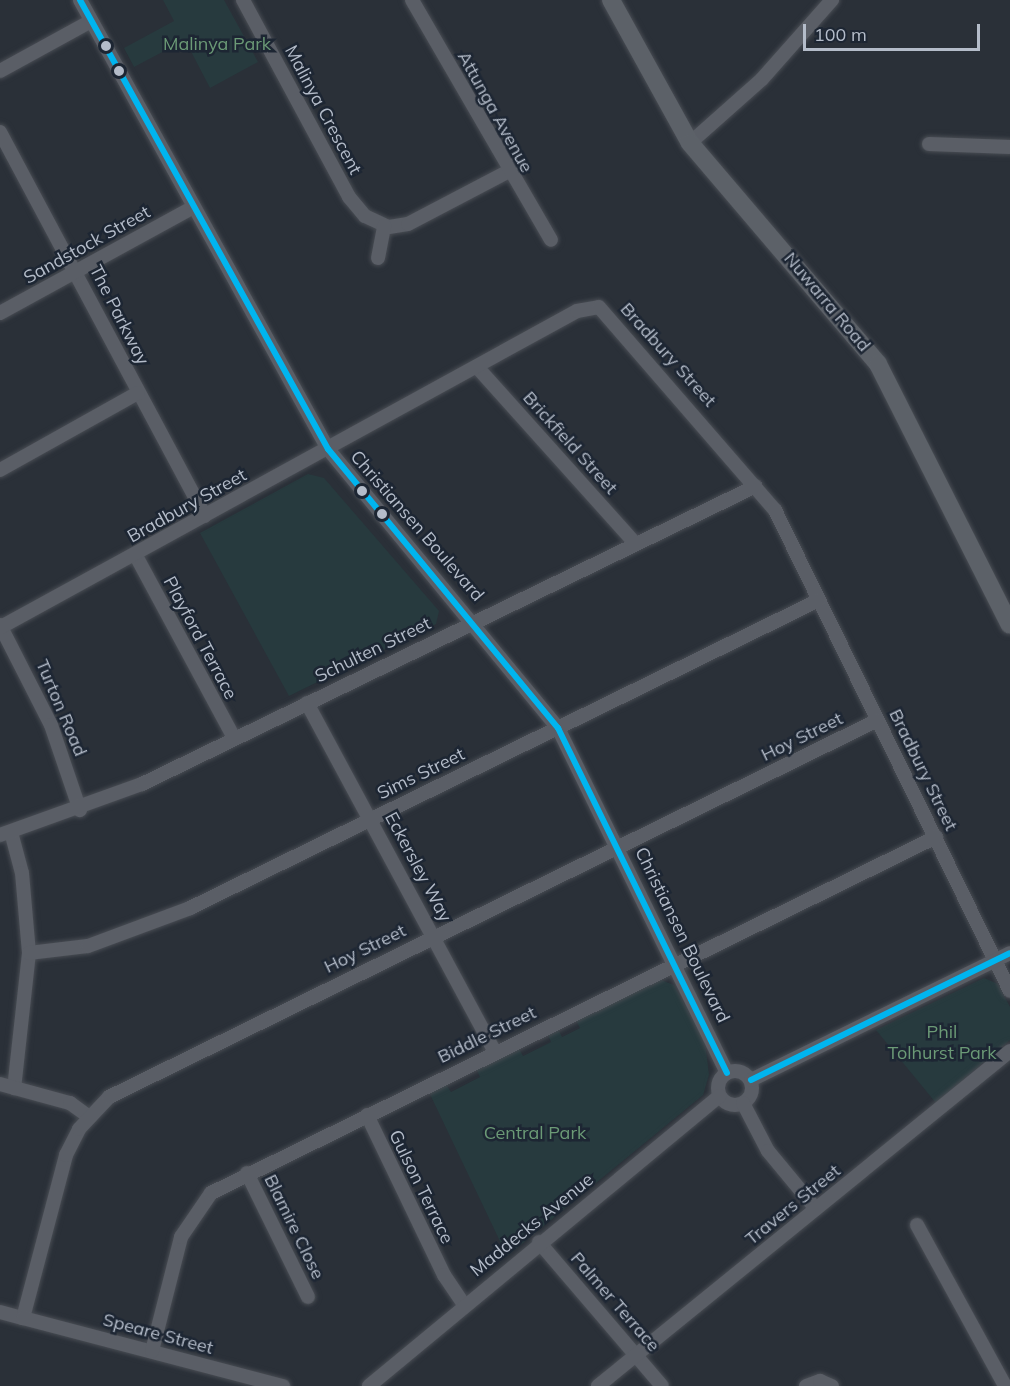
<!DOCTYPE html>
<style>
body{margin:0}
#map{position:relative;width:1010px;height:1386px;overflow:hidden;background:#2a3038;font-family:Mulish,sans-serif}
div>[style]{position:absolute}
.green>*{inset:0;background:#273a3e}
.roads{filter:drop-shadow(0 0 2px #484c53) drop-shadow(0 0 2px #484c53)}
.minor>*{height:14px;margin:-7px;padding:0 7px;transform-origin:7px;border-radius:7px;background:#5a5e66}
.minor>.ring{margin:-7px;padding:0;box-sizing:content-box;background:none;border:14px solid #5a5e66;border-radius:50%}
.major>*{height:18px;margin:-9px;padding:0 9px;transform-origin:9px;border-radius:9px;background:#5c6168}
.bus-1>*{height:6px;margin:-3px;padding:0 3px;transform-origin:3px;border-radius:3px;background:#00b5ef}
.dots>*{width:16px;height:16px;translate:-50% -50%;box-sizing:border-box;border:3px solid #1d2633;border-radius:50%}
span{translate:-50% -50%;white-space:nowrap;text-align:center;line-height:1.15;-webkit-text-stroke:5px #1d2633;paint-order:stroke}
.park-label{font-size:18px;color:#6b9a76}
.street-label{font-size:18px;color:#b4bcc9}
.scale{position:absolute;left:803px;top:24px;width:177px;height:27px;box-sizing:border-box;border:3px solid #b4bcc9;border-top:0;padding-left:8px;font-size:18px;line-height:21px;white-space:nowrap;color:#b4bcc9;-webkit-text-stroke:4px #1d2633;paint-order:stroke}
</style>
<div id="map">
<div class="green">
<div style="clip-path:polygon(163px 0,224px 0,258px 62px,210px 88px,185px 40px,134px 67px,124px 48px,174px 21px)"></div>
<div style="clip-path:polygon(308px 474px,324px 478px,439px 611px,436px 624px,289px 696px,200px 533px)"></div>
<div style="clip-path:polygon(656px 978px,674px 985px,705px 1042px,709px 1075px,703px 1095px,507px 1256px,428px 1090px,445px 1083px,451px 1092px,480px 1077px,476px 1068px,518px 1047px,523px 1056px,551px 1042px,547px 1032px,557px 1027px,562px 1037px,580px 1028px,575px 1018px)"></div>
<div style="clip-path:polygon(984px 978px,998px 984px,1010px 1007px,1010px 1040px,936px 1103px,876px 1030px)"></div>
</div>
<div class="roads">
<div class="minor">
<div style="left:80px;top:0;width:513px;rotate:61.09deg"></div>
<div style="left:328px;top:449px;width:362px;rotate:50.5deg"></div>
<div style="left:558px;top:728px;width:384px;rotate:63.9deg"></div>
<div style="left:243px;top:0;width:224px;rotate:61.7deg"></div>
<div style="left:349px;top:197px;width:25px;rotate:50deg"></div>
<div style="left:365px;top:216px;width:26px;rotate:25deg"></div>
<div style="left:389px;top:227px;width:19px;rotate:-9deg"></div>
<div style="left:408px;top:224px;width:112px;rotate:-27.7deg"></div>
<div style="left:412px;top:0;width:277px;rotate:59.9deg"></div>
<div style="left:0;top:71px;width:104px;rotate:-28.8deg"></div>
<div style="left:0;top:132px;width:435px;rotate:61.9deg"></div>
<div style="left:690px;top:143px;width:96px;rotate:-41.6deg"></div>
<div style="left:762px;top:79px;width:106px;rotate:-48.5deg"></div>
<div style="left:929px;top:144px;width:81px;rotate:2.1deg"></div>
<div style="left:378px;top:258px;width:33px;rotate:-79deg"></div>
<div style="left:0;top:313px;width:219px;rotate:-28.7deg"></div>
<div style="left:477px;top:367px;width:237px;rotate:48.1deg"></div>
<div style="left:0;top:470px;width:158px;rotate:-29.2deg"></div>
<div style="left:135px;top:554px;width:209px;rotate:61.7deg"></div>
<div style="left:0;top:625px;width:112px;rotate:63deg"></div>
<div style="left:51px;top:725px;width:90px;rotate:71.2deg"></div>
<div style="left:1px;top:627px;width:657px;rotate:-28.75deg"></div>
<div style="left:577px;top:311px;width:22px;rotate:-10deg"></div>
<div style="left:599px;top:307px;width:269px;rotate:49.1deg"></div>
<div style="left:775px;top:510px;width:535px;rotate:63.96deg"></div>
<div style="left:307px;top:703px;width:395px;rotate:61.7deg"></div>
<div style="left:11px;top:832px;width:42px;rotate:75deg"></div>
<div style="left:22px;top:873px;width:80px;rotate:85deg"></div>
<div style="left:29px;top:953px;width:136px;rotate:96.3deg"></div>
<div style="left:0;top:835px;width:151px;rotate:-19.8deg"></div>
<div style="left:142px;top:784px;width:682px;rotate:-25.89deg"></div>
<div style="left:29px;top:953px;width:59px;rotate:-6.8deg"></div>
<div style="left:88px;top:946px;width:109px;rotate:-20.4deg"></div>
<div style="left:190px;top:908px;width:700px;rotate:-26.09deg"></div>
<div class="ring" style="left:718px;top:1071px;width:20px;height:20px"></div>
<div style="left:751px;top:1080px;width:288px;rotate:-26.1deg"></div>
<div style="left:0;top:1084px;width:73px;rotate:15.2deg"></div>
<div style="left:70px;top:1103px;width:22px;rotate:36deg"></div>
<div style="left:743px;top:1103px;width:54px;rotate:62.5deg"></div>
<div style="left:768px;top:1151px;width:75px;rotate:50.4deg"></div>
<div style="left:367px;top:1115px;width:178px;rotate:64.3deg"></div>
<div style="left:444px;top:1275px;width:36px;rotate:56deg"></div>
<div style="left:247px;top:1173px;width:138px;rotate:63.8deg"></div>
<div style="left:917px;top:1225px;width:183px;rotate:61.3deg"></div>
<div style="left:539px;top:1242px;width:189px;rotate:49.5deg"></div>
<div style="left:0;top:1312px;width:24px;rotate:15deg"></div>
<div style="left:23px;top:1318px;width:169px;rotate:-75.2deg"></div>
<div style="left:66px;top:1155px;width:29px;rotate:-63deg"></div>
<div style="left:79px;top:1129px;width:44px;rotate:-46.8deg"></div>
<div style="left:109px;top:1097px;width:856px;rotate:-26.12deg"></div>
<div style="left:23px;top:1318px;width:269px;rotate:14.7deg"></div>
<div style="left:152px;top:1351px;width:118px;rotate:-75.7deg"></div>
<div style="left:181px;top:1237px;width:53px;rotate:-55.7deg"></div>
<div style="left:211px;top:1193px;width:808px;rotate:-26.15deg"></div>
<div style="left:369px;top:1386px;width:455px;rotate:-39.6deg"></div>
<div style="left:598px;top:1386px;width:531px;rotate:-39.11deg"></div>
<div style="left:806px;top:1386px;width:15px;rotate:-20deg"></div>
<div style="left:820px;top:1381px;width:13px;rotate:23deg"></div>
</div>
<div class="major">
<div style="left:611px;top:0;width:163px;rotate:61.1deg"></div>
<div style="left:690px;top:143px;width:290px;rotate:49.6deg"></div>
<div style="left:878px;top:364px;width:292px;rotate:63.2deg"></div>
</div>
</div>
<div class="bus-1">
<div style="left:80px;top:0;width:513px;rotate:61.09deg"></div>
<div style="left:328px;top:449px;width:362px;rotate:50.5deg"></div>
<div style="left:558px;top:728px;width:384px;rotate:63.9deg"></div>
<div style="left:751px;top:1080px;width:288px;rotate:-26.1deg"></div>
</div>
<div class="dots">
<div style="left:106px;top:46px;background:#b4bcc9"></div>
<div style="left:119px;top:71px;background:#b4bcc9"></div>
<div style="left:362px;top:491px;background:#b4bcc9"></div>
<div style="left:382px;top:514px;background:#b4bcc9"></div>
</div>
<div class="park-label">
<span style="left:217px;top:44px">Malinya Park</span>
<span style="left:942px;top:1043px">Phil<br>Tolhurst Park</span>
<span style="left:535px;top:1133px">Central Park</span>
</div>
<div class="street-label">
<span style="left:323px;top:110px;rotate:62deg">Malinya Crescent</span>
<span style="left:495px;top:112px;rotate:61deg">Attunga Avenue</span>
<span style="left:87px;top:245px;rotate:-29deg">Sandstock Street</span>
<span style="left:827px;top:302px;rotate:50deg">Nuwarra Road</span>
<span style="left:119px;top:315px;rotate:63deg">The Parkway</span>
<span style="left:668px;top:355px;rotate:48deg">Bradbury Street</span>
<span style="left:570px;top:443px;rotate:48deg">Brickfield Street</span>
<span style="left:187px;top:506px;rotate:-29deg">Bradbury Street</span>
<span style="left:417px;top:526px;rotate:49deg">Christiansen Boulevard</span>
<span style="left:200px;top:638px;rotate:62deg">Playford Terrace</span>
<span style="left:373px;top:650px;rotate:-26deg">Schulten Street</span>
<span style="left:61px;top:708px;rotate:67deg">Turton Road</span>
<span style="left:802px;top:737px;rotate:-26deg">Hoy Street</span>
<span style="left:923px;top:770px;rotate:64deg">Bradbury Street</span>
<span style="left:421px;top:774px;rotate:-26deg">Sims Street</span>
<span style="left:418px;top:867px;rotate:62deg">Eckersley Way</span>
<span style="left:682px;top:935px;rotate:64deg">Christiansen Boulevard</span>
<span style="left:365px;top:949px;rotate:-26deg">Hoy Street</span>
<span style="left:487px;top:1035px;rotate:-26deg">Biddle Street</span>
<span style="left:421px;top:1187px;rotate:64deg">Gulson Terrace</span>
<span style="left:793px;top:1205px;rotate:-39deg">Travers Street</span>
<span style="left:532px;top:1225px;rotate:-39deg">Maddecks Avenue</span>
<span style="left:294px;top:1227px;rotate:64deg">Blamire Close</span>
<span style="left:615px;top:1302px;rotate:49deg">Palmer Terrace</span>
<span style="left:158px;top:1334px;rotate:15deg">Speare Street</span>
</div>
<div class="scale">100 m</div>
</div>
